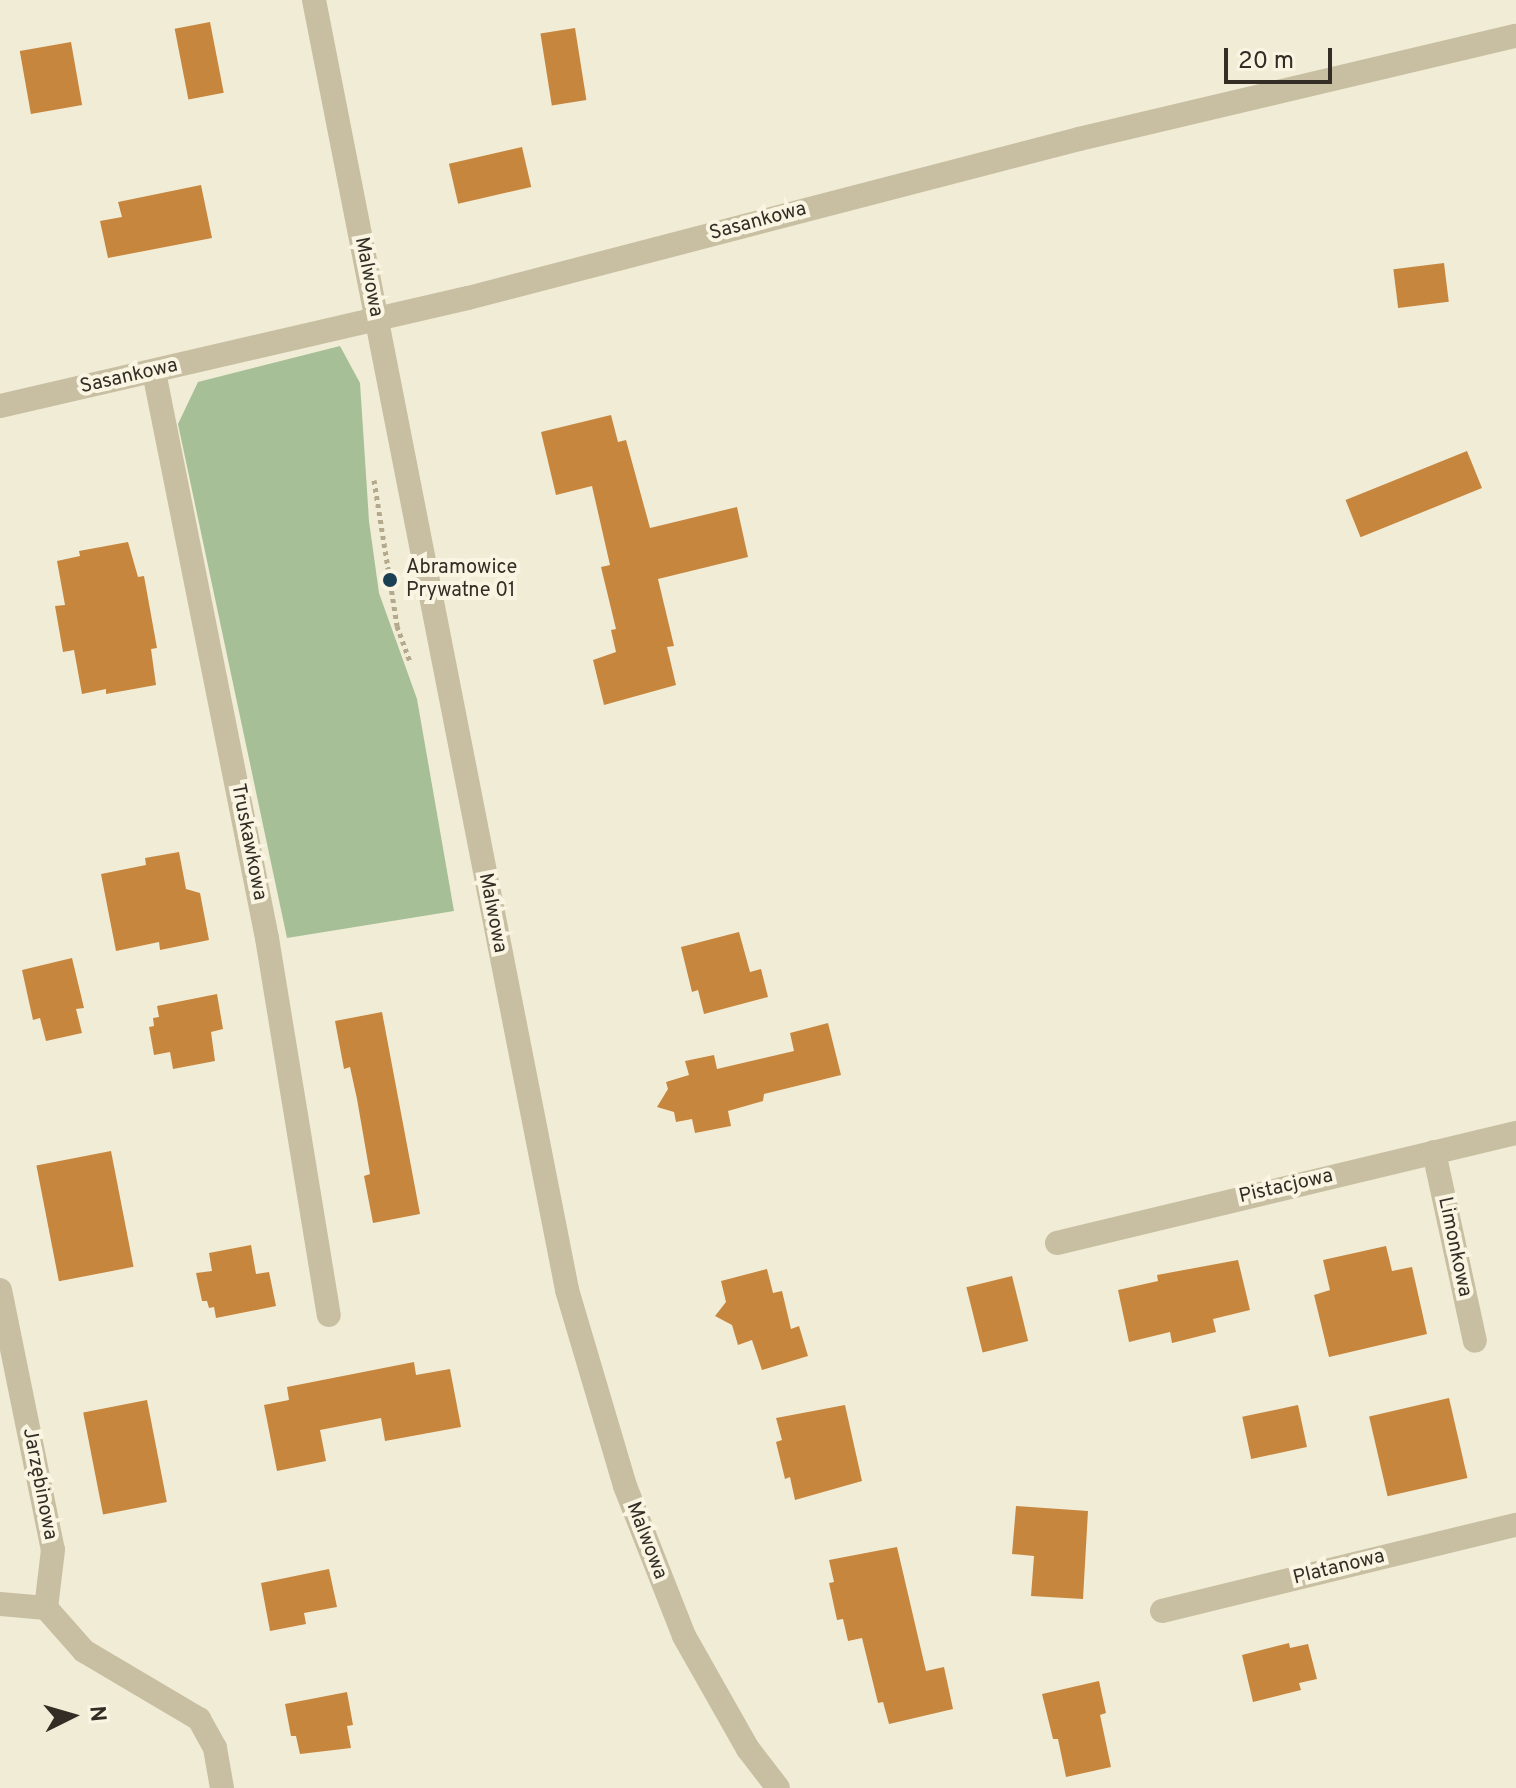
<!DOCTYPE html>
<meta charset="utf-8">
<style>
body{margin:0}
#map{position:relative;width:1516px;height:1788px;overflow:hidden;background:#f1ecd6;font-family:Overpass,sans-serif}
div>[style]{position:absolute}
.green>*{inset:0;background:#a6bf97}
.building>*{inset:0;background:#c7863e;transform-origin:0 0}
.path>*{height:5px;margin-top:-2.5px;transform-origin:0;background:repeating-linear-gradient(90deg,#b4a98d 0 4px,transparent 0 8px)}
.minor>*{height:24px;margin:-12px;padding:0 12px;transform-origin:12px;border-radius:12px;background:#c8bfa3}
.dots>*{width:22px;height:22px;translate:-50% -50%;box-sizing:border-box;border:4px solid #f9f5e2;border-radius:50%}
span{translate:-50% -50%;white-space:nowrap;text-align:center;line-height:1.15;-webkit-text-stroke:8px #f9f5e2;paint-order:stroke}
.street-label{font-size:20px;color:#332d25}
.poi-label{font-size:20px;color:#332d25}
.left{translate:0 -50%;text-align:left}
.north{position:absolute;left:32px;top:1676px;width:80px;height:80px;-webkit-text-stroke:6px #f9f5e2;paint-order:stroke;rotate:85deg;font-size:22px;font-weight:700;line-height:32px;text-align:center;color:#332d25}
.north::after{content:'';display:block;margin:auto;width:28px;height:36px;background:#332d25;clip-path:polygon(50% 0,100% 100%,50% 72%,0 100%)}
.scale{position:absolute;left:1224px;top:48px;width:108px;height:36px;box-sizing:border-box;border:4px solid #332d25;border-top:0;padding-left:10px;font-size:24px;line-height:28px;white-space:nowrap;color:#332d25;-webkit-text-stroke:6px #f9f5e2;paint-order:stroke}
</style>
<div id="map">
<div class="green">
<div style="clip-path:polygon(340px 346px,360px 383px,369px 521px,379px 593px,417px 699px,454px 911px,287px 938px,178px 424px,198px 382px)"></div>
</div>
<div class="building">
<div style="left:210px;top:22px;width:72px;height:36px;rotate:79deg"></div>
<div style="left:575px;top:28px;width:73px;height:35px;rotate:81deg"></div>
<div style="left:71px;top:42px;width:64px;height:52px;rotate:80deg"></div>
<div style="left:522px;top:147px;width:41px;height:75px;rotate:77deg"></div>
<div style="clip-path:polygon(201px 185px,212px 238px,108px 258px,100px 221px,122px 217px,118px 202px)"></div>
<div style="left:1444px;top:263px;width:39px;height:51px;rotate:83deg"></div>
<div style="clip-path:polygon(611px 415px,618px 442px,626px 440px,650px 528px,737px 507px,748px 557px,658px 579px,674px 646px,667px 647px,676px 685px,604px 705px,593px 660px,616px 652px,611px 630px,616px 629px,601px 567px,610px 565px,592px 486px,556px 495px,541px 432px)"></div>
<div style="left:1467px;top:451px;width:40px;height:131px;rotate:68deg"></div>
<div style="clip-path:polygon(128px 542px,138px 577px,144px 576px,157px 648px,151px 649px,156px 685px,106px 694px,106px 689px,82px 694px,74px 650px,63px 652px,55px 606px,65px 605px,57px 561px,80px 556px,79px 551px)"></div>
<div style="clip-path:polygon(179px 852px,186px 889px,200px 893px,209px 940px,160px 950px,159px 942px,116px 951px,101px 874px,146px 865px,145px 858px)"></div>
<div style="clip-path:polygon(739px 932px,750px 972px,761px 969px,768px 997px,704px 1014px,698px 990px,692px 992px,681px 947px)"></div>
<div style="clip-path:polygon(72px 958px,84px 1008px,76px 1009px,82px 1033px,46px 1041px,40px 1018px,33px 1020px,22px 970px)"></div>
<div style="clip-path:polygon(217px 994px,223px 1029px,211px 1032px,215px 1061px,173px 1069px,170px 1052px,154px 1055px,149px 1027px,154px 1026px,153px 1018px,159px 1017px,157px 1006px)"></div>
<div style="clip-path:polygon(382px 1012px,420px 1214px,373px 1223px,364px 1176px,370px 1174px,357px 1099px,350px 1067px,344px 1069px,335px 1021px)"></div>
<div style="clip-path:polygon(828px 1023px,841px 1075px,764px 1094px,763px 1101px,728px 1111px,731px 1126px,695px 1133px,692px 1119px,676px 1122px,674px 1112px,657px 1107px,668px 1089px,666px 1082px,689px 1075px,685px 1061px,714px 1055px,717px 1069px,794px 1051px,790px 1033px)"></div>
<div style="left:111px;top:1151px;width:118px;height:76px;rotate:79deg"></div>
<div style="clip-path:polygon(251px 1245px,256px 1274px,269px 1272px,276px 1306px,216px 1318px,214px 1307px,209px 1308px,207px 1301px,202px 1301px,196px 1273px,212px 1271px,209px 1253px)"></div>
<div style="clip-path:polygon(1386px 1246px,1392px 1271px,1412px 1267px,1427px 1334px,1329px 1357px,1314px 1295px,1330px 1290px,1323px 1260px)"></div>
<div style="clip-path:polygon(1238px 1260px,1250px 1310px,1213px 1319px,1216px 1332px,1172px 1343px,1170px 1332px,1129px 1342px,1118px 1290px,1158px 1281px,1157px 1275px)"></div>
<div style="clip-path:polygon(767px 1269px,773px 1293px,782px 1291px,791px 1329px,799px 1326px,808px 1356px,762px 1370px,752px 1340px,738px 1345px,732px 1325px,715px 1316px,726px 1302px,721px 1281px)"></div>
<div style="left:1012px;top:1276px;width:67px;height:47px;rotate:76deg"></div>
<div style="clip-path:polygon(414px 1362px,416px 1375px,450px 1369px,461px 1427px,385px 1441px,381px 1418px,320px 1430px,326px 1461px,277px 1471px,264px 1405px,289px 1400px,287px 1387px)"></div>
<div style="left:1449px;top:1398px;width:82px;height:82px;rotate:77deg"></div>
<div style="left:147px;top:1400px;width:104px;height:65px;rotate:79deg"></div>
<div style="clip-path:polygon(845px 1405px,862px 1481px,795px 1500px,790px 1477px,785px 1479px,776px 1442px,782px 1440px,776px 1418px)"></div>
<div style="left:1298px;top:1405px;width:43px;height:57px;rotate:78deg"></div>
<div style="clip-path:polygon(1016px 1506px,1088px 1511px,1083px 1599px,1031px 1596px,1034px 1556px,1012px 1554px)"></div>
<div style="clip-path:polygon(897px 1547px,926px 1671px,944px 1667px,953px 1709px,889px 1724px,883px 1702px,878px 1703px,862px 1638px,848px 1641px,843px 1619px,837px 1620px,829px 1583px,834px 1582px,829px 1560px)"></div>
<div style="clip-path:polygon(329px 1569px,337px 1607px,304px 1613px,306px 1624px,270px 1631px,261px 1583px)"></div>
<div style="clip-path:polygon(1289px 1643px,1290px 1648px,1308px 1644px,1317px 1679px,1299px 1683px,1301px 1690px,1253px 1702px,1242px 1655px)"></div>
<div style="clip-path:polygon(1099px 1681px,1106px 1713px,1100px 1715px,1111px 1767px,1066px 1777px,1058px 1739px,1053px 1739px,1042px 1694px)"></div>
<div style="clip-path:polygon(347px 1692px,353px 1725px,347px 1726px,351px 1748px,300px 1754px,296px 1736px,291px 1736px,285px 1704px)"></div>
</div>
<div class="path">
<div style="left:374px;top:480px;width:148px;rotate:81deg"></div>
<div style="left:397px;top:626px;width:38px;rotate:70deg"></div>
</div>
<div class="minor">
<div style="left:314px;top:0;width:1315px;rotate:78.9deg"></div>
<div style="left:567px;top:1290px;width:204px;rotate:73.5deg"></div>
<div style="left:625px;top:1486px;width:161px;rotate:68.5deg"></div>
<div style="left:684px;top:1636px;width:130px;rotate:60.5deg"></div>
<div style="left:748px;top:1749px;width:49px;rotate:52.4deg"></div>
<div style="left:154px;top:372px;width:577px;rotate:78.71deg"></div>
<div style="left:267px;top:938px;width:382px;rotate:80.7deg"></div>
<div style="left:0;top:406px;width:480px;rotate:-13deg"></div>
<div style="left:468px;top:298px;width:631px;rotate:-14.59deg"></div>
<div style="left:1079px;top:139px;width:449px;rotate:-13.3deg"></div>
<div style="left:1434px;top:1152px;width:193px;rotate:77.8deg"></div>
<div style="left:1057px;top:1243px;width:472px;rotate:-13.5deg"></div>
<div style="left:0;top:1290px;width:265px;rotate:78.5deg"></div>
<div style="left:53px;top:1550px;width:58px;rotate:96.9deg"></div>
<div style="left:46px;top:1608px;width:57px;rotate:48.5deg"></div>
<div style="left:84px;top:1651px;width:134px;rotate:30.6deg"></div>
<div style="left:199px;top:1719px;width:33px;rotate:61deg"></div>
<div style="left:215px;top:1748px;width:41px;rotate:80.1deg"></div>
<div style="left:0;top:1604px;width:46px;rotate:5deg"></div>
<div style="left:1162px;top:1611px;width:364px;rotate:-13.7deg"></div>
</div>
<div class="dots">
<div style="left:390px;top:580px;background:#1b4054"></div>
</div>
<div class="street-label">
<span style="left:758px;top:222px;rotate:-15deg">Sasankowa</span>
<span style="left:368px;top:277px;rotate:79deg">Malwowa</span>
<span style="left:129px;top:377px;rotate:-13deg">Sasankowa</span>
<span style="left:248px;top:842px;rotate:79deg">Truskawkowa</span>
<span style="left:492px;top:913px;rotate:79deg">Malwowa</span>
<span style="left:1286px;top:1187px;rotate:-13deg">Pistacjowa</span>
<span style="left:1454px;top:1247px;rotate:78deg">Limonkowa</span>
<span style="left:39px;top:1484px;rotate:79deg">Jarzębinowa</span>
<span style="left:646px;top:1541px;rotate:69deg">Malwowa</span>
<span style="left:1339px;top:1568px;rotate:-14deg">Platanowa</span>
</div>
<div class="poi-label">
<span class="left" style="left:406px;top:580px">Abramowice<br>Prywatne 01</span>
</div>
<div class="north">N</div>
<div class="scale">20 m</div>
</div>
